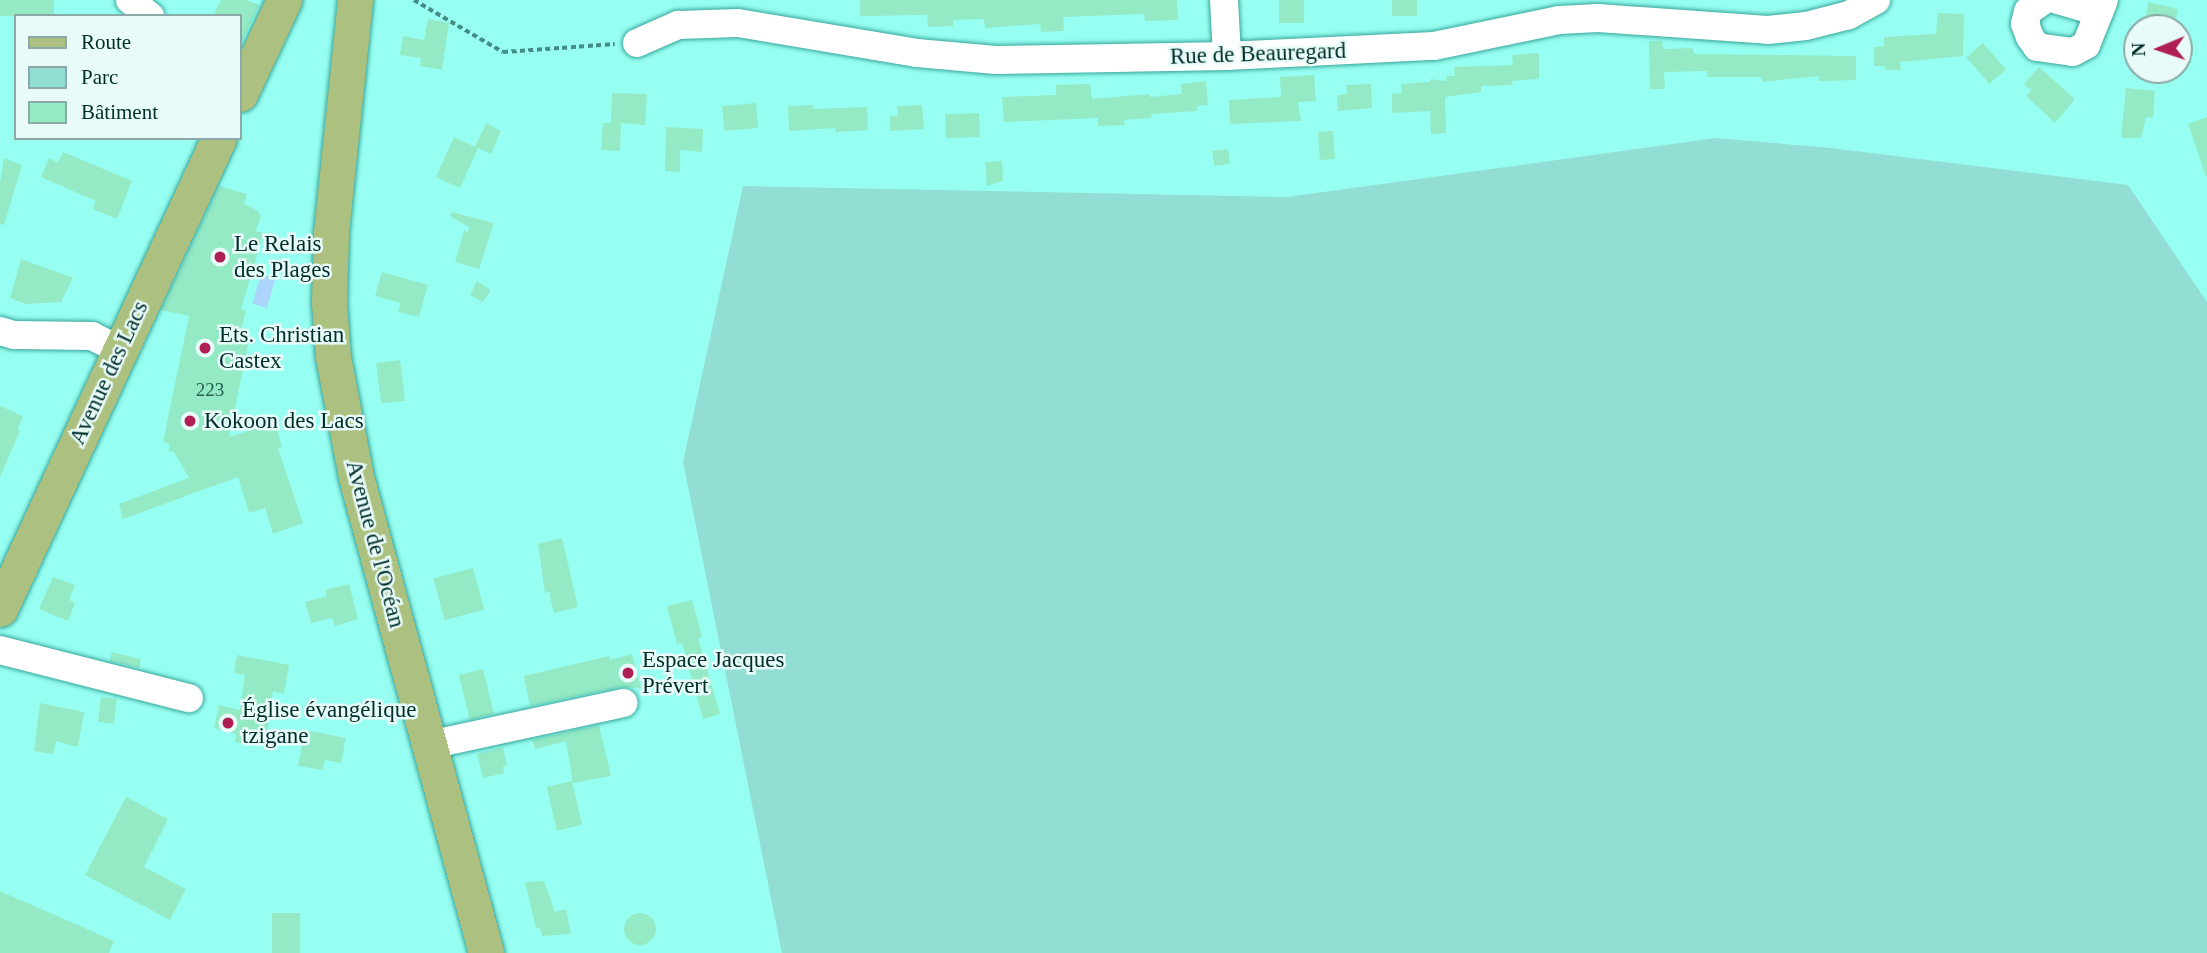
<!DOCTYPE html>
<meta charset="utf-8">
<style>
body{margin:0}
#map{position:relative;width:2207px;height:953px;overflow:hidden;background:#97fff2;font-family:"Times New Roman",serif}
div>[style]{position:absolute}
.green>*{inset:0;background:#93ded4}
.water>*{inset:0;background:#abd5fa;transform-origin:0 0}
.building>*{inset:0;background:#93eac5;transform-origin:0 0}
.round{border-radius:50%}
.path>*{height:3.5px;margin-top:-1.75px;transform-origin:0;background:repeating-linear-gradient(90deg,#448d85 0 5px,transparent 0 8.5px)}
.roads{filter:drop-shadow(0 0 2px #39a69b) drop-shadow(0 0 2px #39a69b)}
.minor>*{height:28px;margin:-14px;padding:0 14px;transform-origin:14px;border-radius:14px;background:#fff}
.major>*{height:35px;margin:-17.5px;padding:0 17.5px;transform-origin:17.5px;border-radius:17.5px;background:#acc080}
.dots>*{width:19px;height:19px;translate:-50% -50%;box-sizing:border-box;border:4px solid #e8fbf8;border-radius:50%}
span{translate:-50% -50%;white-space:nowrap;text-align:center;line-height:1.15;-webkit-text-stroke:5px #e8fbf8;paint-order:stroke}
.number-label{font-size:19px;color:#255e52}
.number-label span{-webkit-text-stroke-width:0}
.street-label{font-size:23px;color:#002f2b}
.poi-label{font-size:23px;color:#002f2b}
.left{translate:0 -50%;text-align:left}
.legend{position:absolute;left:14px;top:14px;width:228px;height:126px;box-sizing:border-box;background:#e8fbf8;border:2px solid #8ba9a6;margin:0;padding:9px 12px;list-style:none;font-size:21px;color:#002f2b}
.legend li{display:flex;align-items:center;gap:14px;height:35px}
.legend b{width:35px;border:2px solid #8ba9a6}
.north{position:absolute;left:2123px;top:14px;width:70px;height:70px;box-sizing:border-box;background:#e8fbf8;border:2px solid #8ba9a6;border-radius:50%;rotate:268deg;font-size:19px;font-weight:700;line-height:28px;text-align:center;color:#002f2b}
.north::after{content:'';display:block;margin:auto;width:24px;height:32px;background:#af1f54;clip-path:polygon(50% 0,100% 100%,50% 72%,0 100%)}
</style>
<div id="map">
<div class="green">
<div style="clip-path:polygon(1716px 138px,1831px 148px,2128px 185px,2207px 302px,2207px 953px,782px 953px,683px 462px,743px 186px,1287px 197px)"></div>
</div>
<div class="water">
<div style="left:261px;top:274px;width:15px;height:31px;rotate:16deg"></div>
</div>
<div class="building">
<div style="left:0;top:0;width:54px;height:16px"></div>
<div style="clip-path:polygon(221px 0,246px 0,259px 5px,240px 46px,240px 16px,213px 16px)"></div>
<div style="clip-path:polygon(860px 0,1177px 0,1178px 20px,1145px 21px,1144px 14px,1063px 17px,1064px 31px,1041px 32px,1040px 24px,985px 28px,984px 19px,953px 20px,953px 26px,928px 27px,927px 15px,860px 16px)"></div>
<div style="left:1279px;top:0;width:25px;height:23px"></div>
<div style="left:1392px;top:0;width:25px;height:16px"></div>
<div style="clip-path:polygon(2148px 2px,2178px 9px,2174px 28px,2144px 28px)"></div>
<div style="clip-path:polygon(1938px 13px,1964px 14px,1963px 56px,1900px 62px,1901px 70px,1885px 70px,1885px 66px,1874px 66px,1874px 47px,1884px 46px,1884px 37px,1936px 34px)"></div>
<div style="clip-path:polygon(428px 19px,449px 23px,442px 70px,420px 66px,421px 58px,400px 55px,403px 36px,424px 40px)"></div>
<div style="clip-path:polygon(1649px 41px,1662px 41px,1663px 49px,1693px 48px,1694px 54px,1856px 56px,1856px 80px,1819px 81px,1819px 76px,1762px 82px,1762px 77px,1707px 77px,1707px 71px,1664px 72px,1665px 89px,1650px 89px)"></div>
<div style="left:1983px;top:43px;width:35px;height:22px;rotate:49deg"></div>
<div style="clip-path:polygon(1539px 53px,1539px 79px,1512px 81px,1513px 85px,1481px 86px,1481px 92px,1445px 97px,1446px 133px,1431px 134px,1430px 111px,1392px 113px,1392px 94px,1402px 93px,1401px 84px,1430px 82px,1430px 79px,1447px 81px,1446px 76px,1455px 76px,1454px 67px,1513px 65px,1512px 55px)"></div>
<div style="clip-path:polygon(2039px 67px,2075px 99px,2055px 123px,2026px 96px,2031px 90px,2024px 84px)"></div>
<div style="clip-path:polygon(1314px 75px,1316px 101px,1298px 102px,1301px 121px,1230px 124px,1229px 100px,1281px 97px,1280px 77px)"></div>
<div style="clip-path:polygon(1206px 81px,1208px 105px,1197px 106px,1197px 111px,1151px 114px,1152px 118px,1124px 120px,1125px 125px,1098px 126px,1098px 118px,1004px 122px,1002px 97px,1056px 95px,1056px 85px,1090px 84px,1092px 99px,1150px 94px,1150px 97px,1182px 94px,1181px 84px)"></div>
<div style="clip-path:polygon(1371px 84px,1372px 108px,1338px 111px,1337px 95px,1347px 94px,1346px 85px)"></div>
<div style="clip-path:polygon(2126px 88px,2155px 91px,2153px 118px,2146px 117px,2141px 138px,2121px 138px)"></div>
<div style="clip-path:polygon(612px 93px,647px 94px,645px 125px,621px 123px,620px 151px,601px 150px,603px 123px,611px 123px)"></div>
<div style="left:756px;top:103px;width:25px;height:34px;rotate:85deg"></div>
<div style="clip-path:polygon(813px 105px,813px 109px,867px 107px,868px 130px,836px 132px,835px 128px,789px 131px,788px 106px)"></div>
<div style="clip-path:polygon(922px 105px,924px 129px,890px 131px,890px 116px,898px 116px,897px 106px)"></div>
<div style="left:979px;top:113px;width:24px;height:34px;rotate:88deg"></div>
<div style="clip-path:polygon(2207px 117px,2207px 176px,2206px 176px,2188px 124px)"></div>
<div style="clip-path:polygon(486px 123px,501px 131px,491px 154px,478px 148px,460px 188px,436px 177px,454px 137px,475px 147px)"></div>
<div style="clip-path:polygon(666px 127px,703px 129px,702px 152px,680px 150px,680px 172px,665px 171px)"></div>
<div style="left:1333px;top:131px;width:28px;height:15px;rotate:86deg"></div>
<div style="left:1228px;top:149px;width:15px;height:16px;rotate:82deg"></div>
<div style="clip-path:polygon(63px 152px,132px 181px,117px 219px,93px 209px,96px 201px,41px 177px,49px 158px,58px 163px)"></div>
<div style="clip-path:polygon(4px 158px,22px 165px,4px 225px,0 224px,0 182px)"></div>
<div style="clip-path:polygon(1002px 161px,1003px 181px,987px 186px,985px 162px)"></div>
<div style="clip-path:polygon(219px 186px,247px 194px,244px 204px,258px 211px,261px 216px,256px 231px,264px 233px,241px 309px,246px 311px,239px 338px,249px 340px,229px 437px,275px 423px,282px 447px,278px 448px,303px 523px,273px 534px,265px 508px,249px 513px,238px 477px,123px 519px,119px 504px,189px 478px,174px 452px,168px 451px,170px 444px,163px 442px,189px 316px,161px 310px)"></div>
<div style="clip-path:polygon(452px 212px,494px 223px,479px 269px,455px 262px,464px 231px,468px 232px,469px 227px,450px 216px)"></div>
<div style="clip-path:polygon(21px 259px,73px 278px,61px 302px,26px 304px,10px 298px)"></div>
<div style="clip-path:polygon(382px 272px,428px 285px,419px 317px,398px 312px,401px 303px,375px 296px)"></div>
<div style="clip-path:polygon(477px 281px,491px 290px,483px 302px,470px 295px)"></div>
<div style="left:400px;top:360px;width:41px;height:24px;rotate:83deg"></div>
<div style="clip-path:polygon(0 406px,23px 416px,18px 429px,20px 431px,0 477px)"></div>
<div style="clip-path:polygon(562px 538px,578px 607px,554px 613px,549px 592px,545px 593px,538px 544px)"></div>
<div style="left:473px;top:568px;width:43px;height:41px;rotate:75deg"></div>
<div style="clip-path:polygon(53px 577px,75px 585px,69px 600px,75px 603px,68px 621px,39px 609px)"></div>
<div style="clip-path:polygon(349px 584px,358px 619px,335px 626px,332px 618px,311px 623px,305px 602px,327px 596px,325px 590px)"></div>
<div style="clip-path:polygon(692px 600px,702px 637px,698px 638px,720px 714px,703px 719px,682px 643px,677px 644px,667px 606px)"></div>
<div style="left:112px;top:652px;width:30px;height:9px;rotate:14deg"></div>
<div style="clip-path:polygon(632px 654px,641px 688px,620px 687px,530px 706px,524px 676px,609px 656px,610px 660px)"></div>
<div style="clip-path:polygon(237px 655px,289px 665px,284px 694px,273px 691px,266px 740px,254px 738px,252px 746px,235px 742px,236px 734px,214px 728px,219px 705px,240px 710px,245px 675px,234px 673px)"></div>
<div style="left:483px;top:669px;width:46px;height:25px;rotate:76deg"></div>
<div style="left:101px;top:697px;width:16px;height:25px;rotate:7deg"></div>
<div style="clip-path:polygon(40px 703px,84px 712px,78px 747px,56px 741px,53px 754px,34px 751px)"></div>
<div style="clip-path:polygon(599px 725px,611px 776px,573px 783px,566px 741px,535px 749px,532px 740px)"></div>
<div style="clip-path:polygon(305px 730px,346px 738px,341px 763px,325px 760px,323px 770px,298px 766px)"></div>
<div style="clip-path:polygon(503px 747px,507px 765px,503px 766px,504px 773px,483px 778px,477px 754px)"></div>
<div style="left:572px;top:781px;width:45px;height:26px;rotate:77deg"></div>
<div style="clip-path:polygon(126px 797px,168px 819px,144px 867px,186px 889px,170px 920px,85px 875px)"></div>
<div style="clip-path:polygon(544px 881px,555px 912px,566px 909px,571px 934px,542px 936px,540px 928px,536px 928px,525px 882px)"></div>
<div style="clip-path:polygon(0 891px,114px 941px,109px 953px,0 953px)"></div>
<div class="round" style="left:624px;top:913px;width:32px;height:32px"></div>
<div style="left:272px;top:913px;width:28px;height:40px"></div>
</div>
<div class="path">
<div style="left:414px;top:0;width:103px;rotate:30.3deg"></div>
<div style="left:503px;top:52px;width:112px;rotate:-4.1deg"></div>
</div>
<div class="roads">
<div class="minor">
<div style="left:130px;top:0;width:26px;rotate:39deg"></div>
<div style="left:1224px;top:0;width:56px;rotate:86.9deg"></div>
<div style="left:2044px;top:0;width:19px;rotate:145deg"></div>
<div style="left:2028px;top:11px;width:13px;rotate:103deg"></div>
<div style="left:2025px;top:24px;width:14px;rotate:69deg"></div>
<div style="left:2030px;top:37px;width:12px;rotate:55deg"></div>
<div style="left:2037px;top:47px;width:36px;rotate:8deg"></div>
<div style="left:2073px;top:52px;width:15px;rotate:-28deg"></div>
<div style="left:2086px;top:45px;width:48px;rotate:-68.2deg"></div>
<div style="left:2058px;top:0;width:43px;rotate:16.3deg"></div>
<div style="left:637px;top:43px;width:45px;rotate:-23.7deg"></div>
<div style="left:678px;top:25px;width:60px;rotate:-1.9deg"></div>
<div style="left:738px;top:23px;width:181px;rotate:9.5deg"></div>
<div style="left:917px;top:53px;width:79px;rotate:5.1deg"></div>
<div style="left:996px;top:60px;width:231px;rotate:-1deg"></div>
<div style="left:1227px;top:56px;width:207px;rotate:-2.8deg"></div>
<div style="left:1434px;top:46px;width:128px;rotate:-11.7deg"></div>
<div style="left:1559px;top:20px;width:39px;rotate:-3deg"></div>
<div style="left:1598px;top:18px;width:170px;rotate:4deg"></div>
<div style="left:1768px;top:30px;width:38px;rotate:-6deg"></div>
<div style="left:1806px;top:26px;width:44px;rotate:-14.3deg"></div>
<div style="left:1849px;top:15px;width:31px;rotate:-29deg"></div>
<div style="left:0;top:331px;width:15px;rotate:16deg"></div>
<div style="left:14px;top:335px;width:78px;rotate:0.7deg"></div>
<div style="left:92px;top:336px;width:31px;rotate:27deg"></div>
<div style="left:0;top:650px;width:195px;rotate:14.3deg"></div>
<div style="left:429px;top:745px;width:199px;rotate:-12.2deg"></div>
</div>
<div class="major">
<div style="left:355px;top:0;width:235px;rotate:95.9deg"></div>
<div style="left:331px;top:234px;width:69px;rotate:91.7deg"></div>
<div style="left:329px;top:303px;width:54px;rotate:85.8deg"></div>
<div style="left:333px;top:357px;width:122px;rotate:79.1deg"></div>
<div style="left:356px;top:477px;width:493px;rotate:74.7deg"></div>
<div style="left:240px;top:94px;width:104px;rotate:-64.9deg"></div>
<div style="left:0;top:609px;width:519px;rotate:-65.06deg"></div>
</div>
</div>
<div class="dots">
<div style="left:220px;top:257px;background:#af1f54"></div>
<div style="left:205px;top:348px;background:#af1f54"></div>
<div style="left:190px;top:421px;background:#af1f54"></div>
<div style="left:628px;top:673px;background:#af1f54"></div>
<div style="left:228px;top:723px;background:#af1f54"></div>
</div>
<div class="number-label">
<span style="left:210px;top:390px">223</span>
</div>
<div class="street-label">
<span style="left:1258px;top:54px;rotate:-2deg">Rue de Beauregard</span>
<span style="left:109px;top:373px;rotate:-65deg">Avenue des Lacs</span>
<span style="left:375px;top:544px;rotate:75deg">Avenue de l'Océan</span>
</div>
<div class="poi-label">
<span class="left" style="left:234px;top:257px">Le Relais<br>des Plages</span>
<span class="left" style="left:219px;top:348px">Ets. Christian<br>Castex</span>
<span class="left" style="left:204px;top:421px">Kokoon des Lacs</span>
<span class="left" style="left:642px;top:673px">Espace Jacques<br>Prévert</span>
<span class="left" style="left:242px;top:723px">Église évangélique<br>tzigane</span>
</div>
<ul class="legend">
<li><b style="height:9px;background:#acc080"></b>Route</li>
<li><b style="height:19px;background:#93ded4"></b>Parc</li>
<li><b style="height:19px;background:#93eac5"></b>Bâtiment</li>
</ul>
<div class="north">N</div>
</div>
